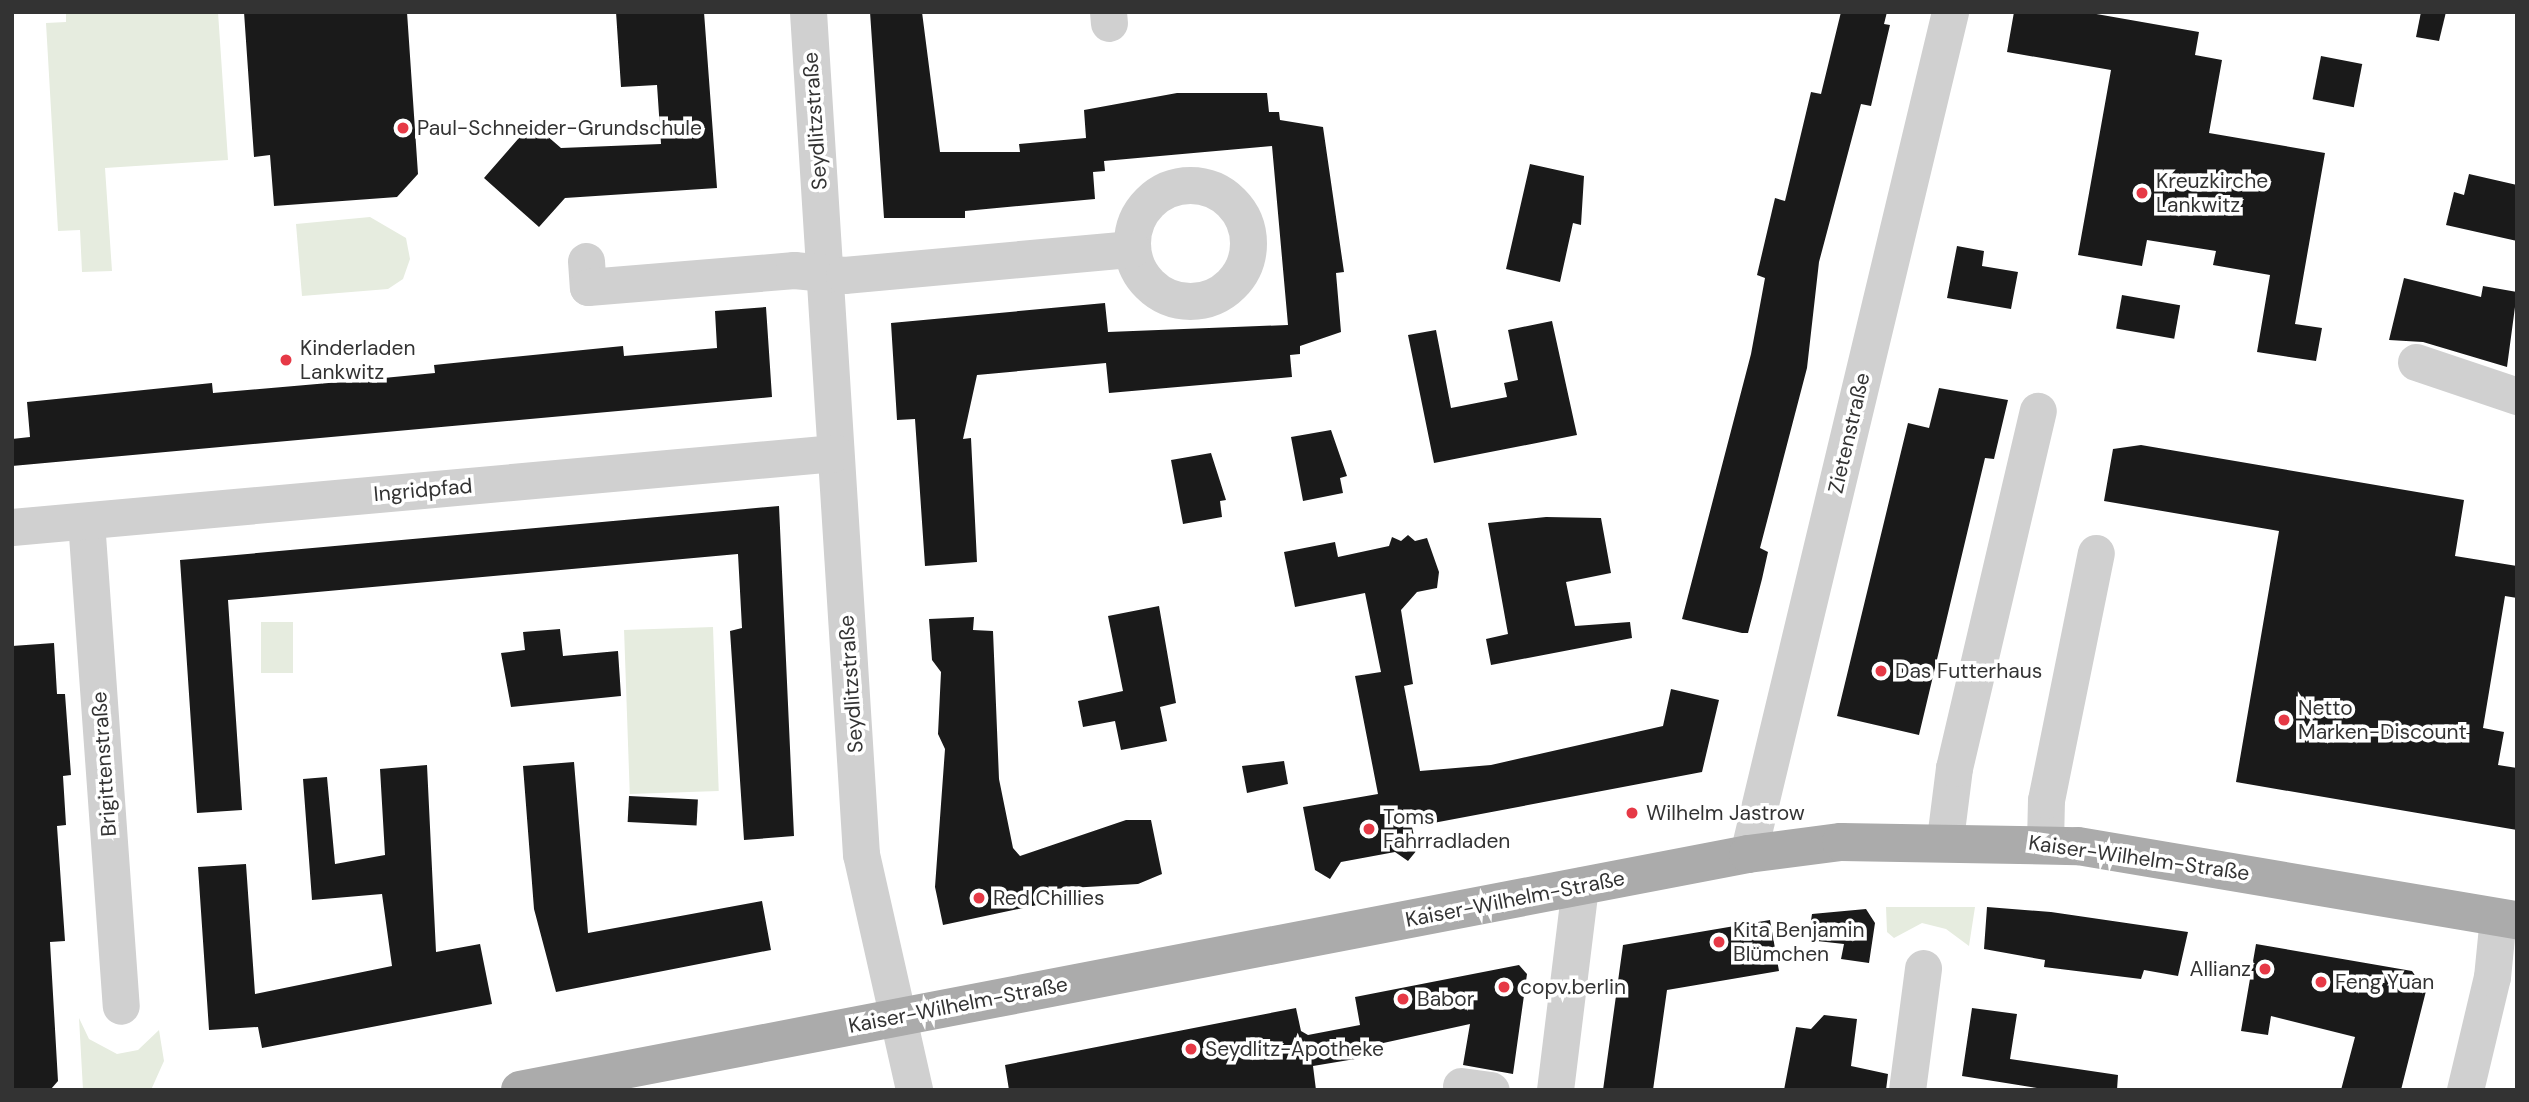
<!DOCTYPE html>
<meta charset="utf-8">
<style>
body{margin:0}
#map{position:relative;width:2529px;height:1102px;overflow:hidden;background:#fff;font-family:"DM Sans",sans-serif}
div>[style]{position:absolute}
.green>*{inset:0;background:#e6ecdf;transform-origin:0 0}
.building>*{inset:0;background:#1a1a1a;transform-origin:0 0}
.minor>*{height:37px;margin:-18.5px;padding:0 18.5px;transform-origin:18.5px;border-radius:18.5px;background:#d0d0d0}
.minor>.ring{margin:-18.5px;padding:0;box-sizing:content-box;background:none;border:37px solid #d0d0d0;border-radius:50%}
.major>*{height:38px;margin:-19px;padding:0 19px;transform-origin:19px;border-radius:19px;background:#ababab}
.dots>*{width:19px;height:19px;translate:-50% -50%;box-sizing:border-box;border:4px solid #fff;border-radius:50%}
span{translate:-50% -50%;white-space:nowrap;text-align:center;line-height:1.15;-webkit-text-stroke:7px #fff;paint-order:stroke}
.street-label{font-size:21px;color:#333}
.poi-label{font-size:21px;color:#333}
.left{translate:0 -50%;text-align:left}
.right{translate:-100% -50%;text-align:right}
.frame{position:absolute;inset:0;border:14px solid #333;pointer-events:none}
</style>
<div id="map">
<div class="green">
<div style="clip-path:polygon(66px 12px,218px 12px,228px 160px,105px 168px,112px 271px,82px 272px,80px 230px,58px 231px,46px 23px,66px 22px)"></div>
<div style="clip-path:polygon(370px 217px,406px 238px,410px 259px,403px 279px,388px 289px,302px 296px,296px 224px)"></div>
<div style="left:261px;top:622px;width:32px;height:51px"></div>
<div style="left:713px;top:627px;width:164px;height:89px;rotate:88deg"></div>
<div style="clip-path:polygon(1886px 907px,1975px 907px,1969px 946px,1946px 929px,1922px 923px,1894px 938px,1887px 932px)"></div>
<div style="clip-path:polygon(79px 1018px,89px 1039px,117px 1054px,138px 1050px,159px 1030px,164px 1061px,151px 1090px,83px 1090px)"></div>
</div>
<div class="building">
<div style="clip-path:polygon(244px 12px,407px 12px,418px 174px,397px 197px,274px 206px,270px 155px,254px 157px)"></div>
<div style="clip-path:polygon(616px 12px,704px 12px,717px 188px,565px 198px,539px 227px,484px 178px,532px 123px,561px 148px,661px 144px,657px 85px,621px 87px)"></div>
<div style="clip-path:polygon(870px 12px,922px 12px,940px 152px,1020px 152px,1019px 144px,1086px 138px,1084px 110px,1177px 93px,1267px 93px,1269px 112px,1279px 112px,1280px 120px,1323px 127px,1344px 272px,1336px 273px,1341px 332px,1300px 346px,1300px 354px,1290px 355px,1292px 377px,1109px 393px,1106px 363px,977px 375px,963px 439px,971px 438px,977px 562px,925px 566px,915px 419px,897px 420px,891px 323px,1105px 303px,1108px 332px,1288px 325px,1272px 146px,1104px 161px,1105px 171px,1093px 172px,1095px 199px,965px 211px,965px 218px,884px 218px)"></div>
<div style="clip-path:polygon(1841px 12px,1887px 12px,1884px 24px,1890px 25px,1871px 106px,1861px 104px,1819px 262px,1807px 368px,1760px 548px,1768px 552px,1762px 579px,1748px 633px,1742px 633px,1682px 619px,1751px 354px,1765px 278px,1757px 275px,1775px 198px,1785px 201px,1811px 92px,1821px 94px)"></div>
<div style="clip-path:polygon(2014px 12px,2085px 12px,2199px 32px,2195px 55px,2222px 60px,2209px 133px,2325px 153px,2295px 324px,2322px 328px,2316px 361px,2257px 352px,2270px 275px,2213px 265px,2216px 251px,2147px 240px,2142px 266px,2078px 255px,2111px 70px,2007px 52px)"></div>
<div style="clip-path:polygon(2421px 12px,2446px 12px,2439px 41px,2416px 37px)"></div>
<div style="left:2321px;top:56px;width:42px;height:44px;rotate:11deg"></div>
<div style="clip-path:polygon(1530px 164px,1584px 176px,1581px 225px,1573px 223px,1560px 282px,1506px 269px)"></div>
<div style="clip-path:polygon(2469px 174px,2517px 185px,2517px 241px,2446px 225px,2454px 192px,2464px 195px)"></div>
<div style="clip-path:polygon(1957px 246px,1984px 251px,1982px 266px,2018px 272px,2011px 309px,1947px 298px)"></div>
<div style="clip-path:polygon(2404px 278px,2481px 297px,2483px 286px,2517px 292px,2507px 367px,2423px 342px,2389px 340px)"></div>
<div style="left:2122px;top:295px;width:59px;height:34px;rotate:10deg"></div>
<div style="clip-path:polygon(766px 307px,772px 397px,12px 466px,12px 439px,30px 437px,27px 402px,212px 383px,213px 393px,363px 380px,435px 373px,434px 365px,623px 346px,624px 356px,717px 348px,715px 311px)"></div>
<div style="clip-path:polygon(1552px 321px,1577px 435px,1434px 463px,1408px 335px,1436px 330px,1451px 408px,1507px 397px,1504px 383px,1518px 380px,1508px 330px)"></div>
<div style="clip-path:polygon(1939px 388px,2008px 400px,1994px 459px,1985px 458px,1919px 735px,1837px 716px,1908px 423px,1929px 428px)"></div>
<div style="clip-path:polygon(1331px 430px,1347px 476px,1340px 478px,1343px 493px,1303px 501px,1291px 437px)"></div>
<div style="clip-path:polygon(2141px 445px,2464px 500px,2455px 556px,2517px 566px,2517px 598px,2505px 596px,2483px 728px,2504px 732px,2498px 765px,2517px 768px,2517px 830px,2236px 782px,2279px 531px,2104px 501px,2113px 449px)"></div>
<div style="clip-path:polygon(1211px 453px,1226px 500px,1220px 501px,1222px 517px,1183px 524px,1171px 460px)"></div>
<div style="clip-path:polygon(779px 506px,794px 836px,744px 840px,730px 631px,742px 628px,738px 554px,228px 600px,242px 810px,197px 813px,180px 560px)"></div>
<div style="clip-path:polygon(1546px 517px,1601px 518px,1611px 573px,1566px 582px,1575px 626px,1630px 622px,1632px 638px,1491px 665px,1486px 639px,1508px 634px,1488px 523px)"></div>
<div style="clip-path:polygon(1408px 535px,1415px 541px,1427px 538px,1439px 572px,1437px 588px,1417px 592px,1401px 610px,1413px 684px,1404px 686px,1420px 771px,1491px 765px,1663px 726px,1671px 689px,1719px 700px,1702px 772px,1412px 827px,1417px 850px,1408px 861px,1395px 852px,1341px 862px,1330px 879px,1315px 870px,1303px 807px,1378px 794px,1355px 676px,1381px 672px,1365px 593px,1295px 607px,1284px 552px,1335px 542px,1338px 557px,1389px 546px,1392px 537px,1401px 541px)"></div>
<div style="clip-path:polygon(1159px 606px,1176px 703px,1160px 707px,1167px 741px,1121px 750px,1115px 721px,1083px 727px,1078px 701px,1123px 691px,1108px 616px)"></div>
<div style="clip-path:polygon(974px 617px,973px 630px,993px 631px,999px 779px,1013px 848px,1020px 856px,1126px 820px,1151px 820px,1162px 874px,1138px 884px,1035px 890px,1037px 905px,943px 925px,935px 887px,945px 749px,938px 734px,941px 672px,932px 660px,929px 619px)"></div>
<div style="clip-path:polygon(560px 629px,563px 656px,618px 651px,621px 696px,511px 707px,501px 653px,525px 650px,523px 632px)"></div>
<div style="clip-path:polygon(54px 643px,57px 694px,65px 694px,71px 775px,63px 776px,66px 825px,57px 826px,65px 941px,50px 942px,58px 1081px,51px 1089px,12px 1090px,12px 646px)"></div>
<div style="clip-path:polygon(1284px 761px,1288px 784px,1247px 793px,1242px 766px)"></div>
<div style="clip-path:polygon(574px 762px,588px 933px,762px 901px,771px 950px,556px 992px,534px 909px,523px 766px)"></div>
<div style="clip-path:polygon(427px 765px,436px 952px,480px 944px,492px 1004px,262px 1048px,258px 1027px,209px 1030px,198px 867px,246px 864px,255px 994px,392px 966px,382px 894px,312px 900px,303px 779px,327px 777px,335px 864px,385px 855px,380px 769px)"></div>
<div style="left:629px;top:796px;width:69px;height:26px;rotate:3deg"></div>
<div style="clip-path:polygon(1987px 907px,2051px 912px,2188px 932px,2178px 976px,2144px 970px,2141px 979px,2044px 967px,2045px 960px,1984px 949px)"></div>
<div style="clip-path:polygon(1866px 909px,1875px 923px,1869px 963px,1841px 959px,1844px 944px,1808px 940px,1812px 914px)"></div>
<div style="clip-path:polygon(1770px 920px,1779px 971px,1667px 990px,1653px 1090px,1603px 1090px,1623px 945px)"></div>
<div style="clip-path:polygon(2256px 944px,2412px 971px,2426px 991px,2401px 1090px,2341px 1090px,2355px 1037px,2271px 1016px,2268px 1035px,2241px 1031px)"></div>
<div style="clip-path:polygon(1519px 965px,1527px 974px,1513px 1074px,1463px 1065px,1470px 1024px,1365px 1047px,1367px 1057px,1313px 1066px,1316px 1090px,1009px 1090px,1005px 1065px,1296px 1008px,1301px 1031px,1308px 1035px,1360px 1025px,1355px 997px)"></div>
<div style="clip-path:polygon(1972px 1008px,2017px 1014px,2010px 1059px,2118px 1075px,2117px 1090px,2050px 1090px,1962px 1076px)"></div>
<div style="clip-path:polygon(1824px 1015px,1857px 1019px,1851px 1066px,1888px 1074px,1886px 1090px,1784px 1090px,1796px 1027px,1811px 1029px)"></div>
</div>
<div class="minor">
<div style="left:808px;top:12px;width:844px;rotate:86.4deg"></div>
<div style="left:861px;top:854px;width:242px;rotate:77.3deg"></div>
<div style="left:1108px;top:12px;width:11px;rotate:85deg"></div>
<div class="ring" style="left:1132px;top:185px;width:79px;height:79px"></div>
<div style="left:586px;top:261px;width:26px;rotate:86deg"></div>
<div style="left:588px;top:287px;width:207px;rotate:-4.7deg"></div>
<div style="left:794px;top:270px;width:50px;rotate:5.7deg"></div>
<div style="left:844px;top:275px;width:289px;rotate:-5.2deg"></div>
<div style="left:2416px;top:362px;width:107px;rotate:18.6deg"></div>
<div style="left:86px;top:521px;width:486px;rotate:85.9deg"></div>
<div style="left:12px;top:527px;width:826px;rotate:-5.14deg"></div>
<div style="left:1945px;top:839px;width:72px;rotate:-82.8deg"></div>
<div style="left:1954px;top:768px;width:367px;rotate:-76.8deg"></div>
<div style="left:2045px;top:843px;width:43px;rotate:-88.7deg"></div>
<div style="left:2046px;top:800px;width:252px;rotate:-78.6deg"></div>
<div style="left:1748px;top:854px;width:866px;rotate:-76.51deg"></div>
<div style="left:1461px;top:1086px;width:30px;rotate:8deg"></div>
<div style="left:1555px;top:1090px;width:206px;rotate:-83deg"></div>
<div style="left:1907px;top:1090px;width:123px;rotate:-82.5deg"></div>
<div style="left:2465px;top:1090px;width:116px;rotate:-76.6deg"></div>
<div style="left:2492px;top:977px;width:60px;rotate:-84.3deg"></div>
</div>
<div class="major">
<div style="left:520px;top:1090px;width:1250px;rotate:-10.88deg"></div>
<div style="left:1748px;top:854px;width:94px;rotate:-7.4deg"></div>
<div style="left:1841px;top:842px;width:237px;rotate:1deg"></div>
<div style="left:2078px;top:846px;width:445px;rotate:9.6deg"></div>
</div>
<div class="dots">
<div style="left:403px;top:128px;background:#e63946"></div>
<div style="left:2142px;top:193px;background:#e63946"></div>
<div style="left:286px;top:360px;background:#e63946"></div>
<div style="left:1881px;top:671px;background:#e63946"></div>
<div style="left:2284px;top:720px;background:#e63946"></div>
<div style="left:1632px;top:813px;background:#e63946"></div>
<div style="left:1369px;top:829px;background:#e63946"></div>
<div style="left:979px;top:898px;background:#e63946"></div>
<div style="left:1719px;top:942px;background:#e63946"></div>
<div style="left:2265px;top:969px;background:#e63946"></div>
<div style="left:2321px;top:982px;background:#e63946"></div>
<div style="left:1504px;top:987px;background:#e63946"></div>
<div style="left:1403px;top:999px;background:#e63946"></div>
<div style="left:1191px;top:1049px;background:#e63946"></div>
</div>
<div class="street-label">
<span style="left:815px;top:121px;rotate:-94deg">Seydlitzstraße</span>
<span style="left:1849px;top:433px;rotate:-77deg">Zietenstraße</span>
<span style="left:423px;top:490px;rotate:-5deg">Ingridpfad</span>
<span style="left:851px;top:684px;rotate:-94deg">Seydlitzstraße</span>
<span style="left:104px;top:764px;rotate:-94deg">Brigittenstraße</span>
<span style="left:2139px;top:858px;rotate:8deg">Kaiser-Wilhelm-Straße</span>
<span style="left:1515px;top:899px;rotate:-11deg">Kaiser-Wilhelm-Straße</span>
<span style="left:958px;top:1005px;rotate:-11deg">Kaiser-Wilhelm-Straße</span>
</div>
<div class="poi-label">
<span class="left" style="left:417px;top:128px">Paul-Schneider-Grundschule</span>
<span class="left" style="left:2156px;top:193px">Kreuzkirche<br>Lankwitz</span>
<span class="left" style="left:300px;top:360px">Kinderladen<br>Lankwitz</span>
<span class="left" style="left:1895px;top:671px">Das Futterhaus</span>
<span class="left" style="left:2298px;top:720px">Netto<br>Marken-Discount</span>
<span class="left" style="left:1646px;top:813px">Wilhelm Jastrow</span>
<span class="left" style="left:1383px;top:829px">Toms<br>Fahrradladen</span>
<span class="left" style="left:993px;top:898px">Red Chillies</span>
<span class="left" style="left:1733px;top:942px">Kita Benjamin<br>Blümchen</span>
<span class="right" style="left:2251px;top:969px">Allianz</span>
<span class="left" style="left:2335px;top:982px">Feng Yuan</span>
<span class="left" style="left:1520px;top:987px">copv.berlin</span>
<span class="left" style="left:1417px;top:999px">Babor</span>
<span class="left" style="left:1205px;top:1049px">Seydlitz-Apotheke</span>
</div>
<div class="frame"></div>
</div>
